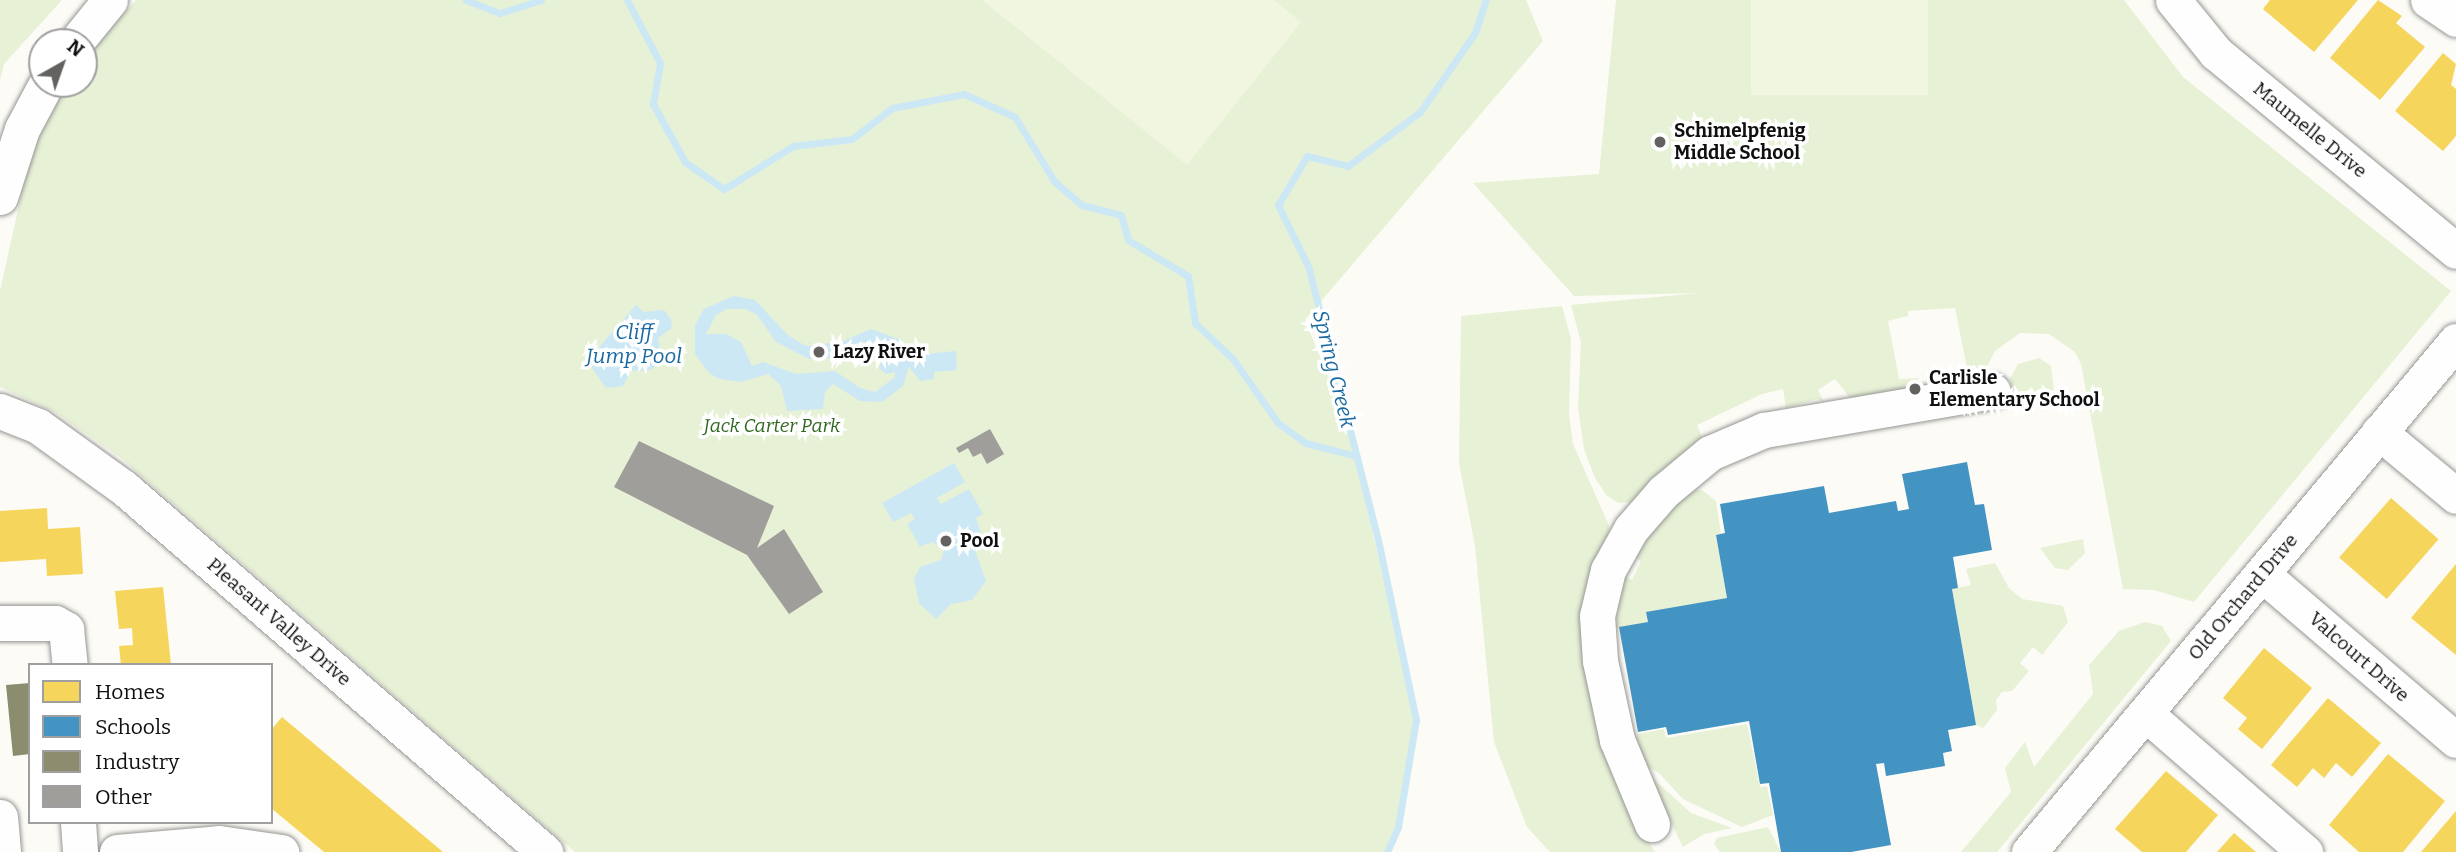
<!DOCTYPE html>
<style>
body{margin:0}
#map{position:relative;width:2456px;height:852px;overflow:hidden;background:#fcfbf6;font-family:Bitter,serif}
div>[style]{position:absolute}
.green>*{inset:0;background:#e7f1d6}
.pitch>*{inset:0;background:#f0f6e0;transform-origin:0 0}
.water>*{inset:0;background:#cde8f5}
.homes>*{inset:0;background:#f6d55c;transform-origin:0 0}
.schools>*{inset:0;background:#4393c3}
.industry>*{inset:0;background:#8c8c6e}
.stream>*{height:7px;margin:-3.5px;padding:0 3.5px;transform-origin:3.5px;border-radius:3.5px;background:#cde8f5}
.building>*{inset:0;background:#a09e9b}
.roads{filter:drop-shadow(0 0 2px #969694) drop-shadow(0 0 2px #969694)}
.minor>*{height:35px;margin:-17.5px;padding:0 17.5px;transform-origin:17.5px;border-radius:17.5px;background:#fffefe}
.dots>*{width:19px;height:19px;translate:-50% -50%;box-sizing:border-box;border:4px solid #fff;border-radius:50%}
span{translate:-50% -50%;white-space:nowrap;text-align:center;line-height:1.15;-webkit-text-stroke:7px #fff;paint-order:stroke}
.street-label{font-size:19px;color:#101010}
.poi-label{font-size:19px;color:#101010;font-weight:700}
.left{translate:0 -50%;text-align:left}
.park-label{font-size:19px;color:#316820;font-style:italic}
.water-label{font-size:21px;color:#1a6aa1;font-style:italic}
.legend{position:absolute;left:28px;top:663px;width:245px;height:161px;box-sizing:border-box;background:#fff;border:2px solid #9f9f9f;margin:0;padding:9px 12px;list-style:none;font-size:21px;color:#101010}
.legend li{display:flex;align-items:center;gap:14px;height:35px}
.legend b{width:35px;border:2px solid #9f9f9f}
.north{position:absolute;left:28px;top:28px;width:70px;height:70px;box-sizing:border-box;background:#fff;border:2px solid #9f9f9f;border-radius:50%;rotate:40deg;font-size:19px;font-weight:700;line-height:28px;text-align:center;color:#101010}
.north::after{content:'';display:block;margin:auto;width:24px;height:32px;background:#636260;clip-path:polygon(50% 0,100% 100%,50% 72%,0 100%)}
</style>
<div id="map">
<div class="green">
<div style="clip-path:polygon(0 0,62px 0,4px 64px,0 80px)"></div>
<div style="clip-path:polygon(136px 0,1526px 0,1543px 41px,1305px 320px,1347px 422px,1416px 720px,1398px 827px,1387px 852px,575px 852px,121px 458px,55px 412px,0 387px,0 291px,35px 133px,63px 84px,84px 84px,84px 58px)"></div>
<div style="clip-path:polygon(1616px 0,2124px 0,2183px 77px,2451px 291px,2194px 602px,2154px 590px,2123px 589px,2081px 364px,2075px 352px,2049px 334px,2020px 333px,1995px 351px,1982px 377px,1954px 381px,1950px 372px,1967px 368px,1955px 308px,1908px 311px,1908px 316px,1888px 321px,1899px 379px,1919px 378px,1911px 389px,1850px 398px,1835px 379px,1818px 390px,1824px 403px,1818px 399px,1786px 408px,1783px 389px,1762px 394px,1697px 425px,1705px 444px,1635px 502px,1619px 503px,1607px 496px,1595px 478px,1584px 449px,1578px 407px,1581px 342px,1571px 305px,1699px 293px,1574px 296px,1473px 183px,1599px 174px)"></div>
<div style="clip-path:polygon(1562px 306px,1571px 339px,1569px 414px,1573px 444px,1610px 528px,1594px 581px,1643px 833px,1655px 852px,1550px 852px,1527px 827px,1494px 742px,1475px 546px,1459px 463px,1461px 316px)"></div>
<div style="clip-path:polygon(2039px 358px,2051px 366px,2054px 392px,2013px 401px,2010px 379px,2018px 364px)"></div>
<div style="clip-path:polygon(1692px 489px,1702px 490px,1716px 501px,1721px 534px,1716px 535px,1727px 598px,1646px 613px,1648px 622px,1616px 628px,1621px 574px,1632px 580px,1641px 561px,1630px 555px,1657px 517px)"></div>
<div style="clip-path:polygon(2083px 539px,2085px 553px,2068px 570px,2055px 568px,2040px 548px)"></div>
<div style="clip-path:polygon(1995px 563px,2009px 588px,2022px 599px,2063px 606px,2068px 622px,2042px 655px,2033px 647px,2020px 663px,2029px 671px,2012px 691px,2002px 692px,1996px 700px,1997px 710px,1983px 728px,1976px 725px,1952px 589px,1971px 585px,1966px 569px)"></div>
<div style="clip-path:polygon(2145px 622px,2162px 626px,2171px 641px,1997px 852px,1961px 852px,2011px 792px,2005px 768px,2025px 742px,2034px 767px,2093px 694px,2089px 665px,2119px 631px)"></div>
<div style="clip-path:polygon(1747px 724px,1760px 787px,1767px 786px,1773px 815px,1742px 827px,1683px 799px,1659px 773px,1643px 764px,1634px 739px,1638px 734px,1664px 729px,1666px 738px)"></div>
<div style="clip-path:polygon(1647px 773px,1691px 813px,1732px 828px,1704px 834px,1683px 847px)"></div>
<div style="clip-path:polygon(1768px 827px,1781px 852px,1720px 852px,1714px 844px,1717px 838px)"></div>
</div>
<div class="pitch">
<div style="clip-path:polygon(982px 0,1274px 0,1301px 22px,1187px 165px)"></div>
<div style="left:1751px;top:0;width:177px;height:95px"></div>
</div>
<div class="water">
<div style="clip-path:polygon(evenodd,734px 296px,755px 300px,789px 336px,806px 346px,841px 342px,871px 329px,898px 339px,912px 355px,956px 351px,957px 370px,934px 372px,934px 379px,920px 381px,909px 367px,903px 386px,882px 402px,860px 401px,833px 384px,825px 392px,823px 409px,787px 411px,781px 386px,768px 374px,741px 382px,720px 379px,709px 373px,695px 354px,695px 325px,704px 309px,734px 296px,726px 309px,746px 309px,757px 315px,776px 342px,809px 359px,832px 358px,863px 342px,882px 343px,895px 355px,882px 358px,879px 368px,886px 374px,895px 372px,895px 377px,875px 392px,860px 388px,835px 371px,796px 374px,763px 362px,752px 366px,741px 342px,726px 334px,706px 334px,716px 315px,726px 309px)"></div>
<div style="clip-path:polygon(636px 305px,644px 312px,664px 310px,671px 319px,672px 328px,658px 338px,662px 361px,650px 370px,631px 371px,623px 386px,606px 388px,587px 361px)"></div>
<div style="clip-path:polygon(954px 463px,965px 482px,937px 498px,941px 504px,969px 489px,983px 514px,976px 518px,982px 537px,973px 545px,986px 581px,972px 600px,951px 604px,936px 619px,919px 603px,914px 579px,920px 567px,941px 560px,944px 550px,932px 542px,920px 547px,907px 524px,915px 519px,911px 513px,893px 522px,882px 503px)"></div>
</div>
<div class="homes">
<div style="clip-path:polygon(2270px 0,2358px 0,2314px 52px,2263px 9px)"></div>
<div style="clip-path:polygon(2378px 0,2402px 16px,2396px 23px,2425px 47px,2380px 100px,2330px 58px)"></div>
<div style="clip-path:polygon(2443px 53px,2456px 64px,2451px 85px,2456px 89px,2456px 136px,2443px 151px,2395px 111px)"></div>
<div style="left:2391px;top:498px;width:63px;height:79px;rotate:41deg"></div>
<div style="clip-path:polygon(47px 508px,48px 529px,80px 527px,83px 574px,47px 576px,46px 559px,0 562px,0 511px)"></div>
<div style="clip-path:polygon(2456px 564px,2456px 655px,2411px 618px)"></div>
<div style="clip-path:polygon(163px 587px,171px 665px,121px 665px,119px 646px,133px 645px,132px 628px,119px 629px,115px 591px)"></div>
<div style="clip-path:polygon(2264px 648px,2312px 688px,2262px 749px,2238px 729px,2247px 718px,2223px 698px)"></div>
<div style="clip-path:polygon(2328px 698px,2381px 743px,2352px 777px,2336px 763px,2324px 778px,2313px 768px,2297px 787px,2271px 765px)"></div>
<div style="clip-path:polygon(282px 717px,443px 852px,324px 852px,271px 808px,271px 730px)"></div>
<div style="clip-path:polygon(2388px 754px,2445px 801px,2403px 852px,2359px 852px,2329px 825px)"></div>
<div style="clip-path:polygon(2166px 771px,2218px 815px,2186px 852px,2142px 852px,2115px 829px)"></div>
<div style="clip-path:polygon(2456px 811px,2456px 852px,2421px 852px)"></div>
<div style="clip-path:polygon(2234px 833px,2256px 852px,2217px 852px)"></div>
</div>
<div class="schools">
<div style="clip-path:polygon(1967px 462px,1975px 505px,1984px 504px,1992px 550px,1953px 557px,1958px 588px,1952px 589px,1976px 725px,1948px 730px,1952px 751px,1943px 753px,1945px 766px,1886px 776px,1884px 763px,1876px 764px,1891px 845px,1851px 852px,1781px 852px,1769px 783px,1760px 784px,1749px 721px,1668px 735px,1666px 727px,1638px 732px,1619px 627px,1648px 622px,1646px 612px,1727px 598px,1716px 535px,1725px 533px,1720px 504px,1824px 486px,1829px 513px,1896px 501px,1898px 511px,1909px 509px,1902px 474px)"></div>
</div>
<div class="industry">
<div style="clip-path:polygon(30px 683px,30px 754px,13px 756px,6px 685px)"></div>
</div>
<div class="stream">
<div style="left:466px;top:0;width:36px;rotate:21deg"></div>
<div style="left:500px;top:13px;width:43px;rotate:-17.6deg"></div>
<div style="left:627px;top:0;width:71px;rotate:62.4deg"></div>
<div style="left:660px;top:63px;width:42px;rotate:99.7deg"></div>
<div style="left:653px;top:104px;width:66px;rotate:61.1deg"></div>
<div style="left:685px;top:162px;width:47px;rotate:34.7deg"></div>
<div style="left:724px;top:189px;width:81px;rotate:-31.9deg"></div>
<div style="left:793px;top:146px;width:59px;rotate:-6.8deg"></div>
<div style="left:852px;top:139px;width:51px;rotate:-37.8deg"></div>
<div style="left:892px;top:108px;width:73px;rotate:-11deg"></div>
<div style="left:964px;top:94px;width:56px;rotate:24.3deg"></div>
<div style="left:1015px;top:117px;width:75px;rotate:58.6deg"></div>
<div style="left:1054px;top:181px;width:37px;rotate:41deg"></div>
<div style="left:1082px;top:205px;width:40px;rotate:14.4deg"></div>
<div style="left:1121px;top:215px;width:26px;rotate:74deg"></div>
<div style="left:1128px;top:240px;width:70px;rotate:31deg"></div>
<div style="left:1188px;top:276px;width:48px;rotate:81.5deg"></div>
<div style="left:1195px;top:323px;width:52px;rotate:43.5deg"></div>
<div style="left:1233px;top:359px;width:78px;rotate:54.9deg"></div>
<div style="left:1278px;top:423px;width:34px;rotate:36deg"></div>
<div style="left:1306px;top:443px;width:52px;rotate:14.6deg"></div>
<div style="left:1387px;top:852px;width:27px;rotate:-66deg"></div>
<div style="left:1398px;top:827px;width:109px;rotate:-80.5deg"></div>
<div style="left:1416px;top:720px;width:184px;rotate:-101.9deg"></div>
<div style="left:1378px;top:540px;width:283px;rotate:-104.3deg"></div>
<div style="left:1308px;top:266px;width:68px;rotate:-116.2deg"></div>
<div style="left:1278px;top:205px;width:57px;rotate:-59.4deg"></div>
<div style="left:1307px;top:156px;width:42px;rotate:13.7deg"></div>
<div style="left:1348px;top:166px;width:90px;rotate:-36.9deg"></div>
<div style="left:1420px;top:112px;width:96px;rotate:-55.2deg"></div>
<div style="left:1475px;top:33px;width:35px;rotate:-72deg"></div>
</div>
<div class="building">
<div style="clip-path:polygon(990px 429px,1004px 454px,987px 464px,981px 453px,973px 457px,968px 448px,959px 453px,956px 448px)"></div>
<div style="clip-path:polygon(639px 441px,774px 506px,757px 548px,784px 529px,823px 592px,789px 614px,747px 555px,614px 487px)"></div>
</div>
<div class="roads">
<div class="minor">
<div style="left:2173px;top:0;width:68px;rotate:50.9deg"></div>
<div style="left:2216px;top:53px;width:311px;rotate:39.5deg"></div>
<div style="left:2428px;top:0;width:34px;rotate:34deg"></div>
<div style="left:76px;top:42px;width:54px;rotate:-51deg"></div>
<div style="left:0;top:197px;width:71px;rotate:-72.1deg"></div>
<div style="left:22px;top:129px;width:51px;rotate:-61.9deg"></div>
<div style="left:0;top:411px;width:41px;rotate:21.5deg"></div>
<div style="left:38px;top:426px;width:106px;rotate:35.8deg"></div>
<div style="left:124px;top:488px;width:557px;rotate:40.85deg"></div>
<div style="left:2379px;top:432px;width:100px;rotate:39.7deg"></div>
<div style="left:2262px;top:574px;width:255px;rotate:40.6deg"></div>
<div style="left:0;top:623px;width:55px"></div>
<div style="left:55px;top:623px;width:13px;rotate:29deg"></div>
<div style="left:66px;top:629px;width:36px;rotate:84deg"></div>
<div style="left:2146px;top:714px;width:211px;rotate:41deg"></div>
<div style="left:0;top:817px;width:35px;rotate:85deg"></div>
<div style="left:78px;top:822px;width:30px;rotate:86deg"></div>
<div style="left:1652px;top:824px;width:91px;rotate:-112.6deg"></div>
<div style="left:1617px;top:740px;width:81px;rotate:-102.1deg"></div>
<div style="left:1600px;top:661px;width:45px;rotate:-93.8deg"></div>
<div style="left:1597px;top:616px;width:47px;rotate:-76.6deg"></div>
<div style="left:1608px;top:570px;width:47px;rotate:-60.7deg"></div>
<div style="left:1631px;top:529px;width:49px;rotate:-49.1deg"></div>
<div style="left:1663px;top:492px;width:61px;rotate:-39.7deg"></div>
<div style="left:1710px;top:453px;width:59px;rotate:-23.1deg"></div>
<div style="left:1764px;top:430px;width:232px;rotate:-9.7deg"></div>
<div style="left:117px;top:852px;width:102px;rotate:-5deg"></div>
<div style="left:219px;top:843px;width:63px;rotate:8.3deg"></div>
<div style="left:2029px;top:852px;width:666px;rotate:-50.12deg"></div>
</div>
</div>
<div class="dots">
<div style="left:1660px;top:142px;background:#636260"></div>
<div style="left:819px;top:352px;background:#636260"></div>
<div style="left:1915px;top:389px;background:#636260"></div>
<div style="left:946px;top:541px;background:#636260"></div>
</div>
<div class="street-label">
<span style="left:2310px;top:130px;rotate:39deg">Maumelle Drive</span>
<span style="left:2243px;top:597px;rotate:-50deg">Old Orchard Drive</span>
<span style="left:279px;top:622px;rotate:41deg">Pleasant Valley Drive</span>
<span style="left:2359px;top:657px;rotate:41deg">Valcourt Drive</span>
</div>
<div class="poi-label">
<span class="left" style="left:1674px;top:142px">Schimelpfenig<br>Middle School</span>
<span class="left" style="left:833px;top:352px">Lazy River</span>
<span class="left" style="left:1929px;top:389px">Carlisle<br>Elementary School</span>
<span class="left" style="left:960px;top:541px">Pool</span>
</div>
<div class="park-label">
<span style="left:772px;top:426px">Jack Carter Park</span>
</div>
<div class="water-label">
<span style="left:634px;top:344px">Cliff<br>Jump Pool</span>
<span style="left:1334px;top:369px;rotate:76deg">Spring Creek</span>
</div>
<ul class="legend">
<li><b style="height:19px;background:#f6d55c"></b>Homes</li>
<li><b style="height:19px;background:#4393c3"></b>Schools</li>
<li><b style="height:19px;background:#8c8c6e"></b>Industry</li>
<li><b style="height:19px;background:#a09e9b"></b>Other</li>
</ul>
<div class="north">N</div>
</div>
